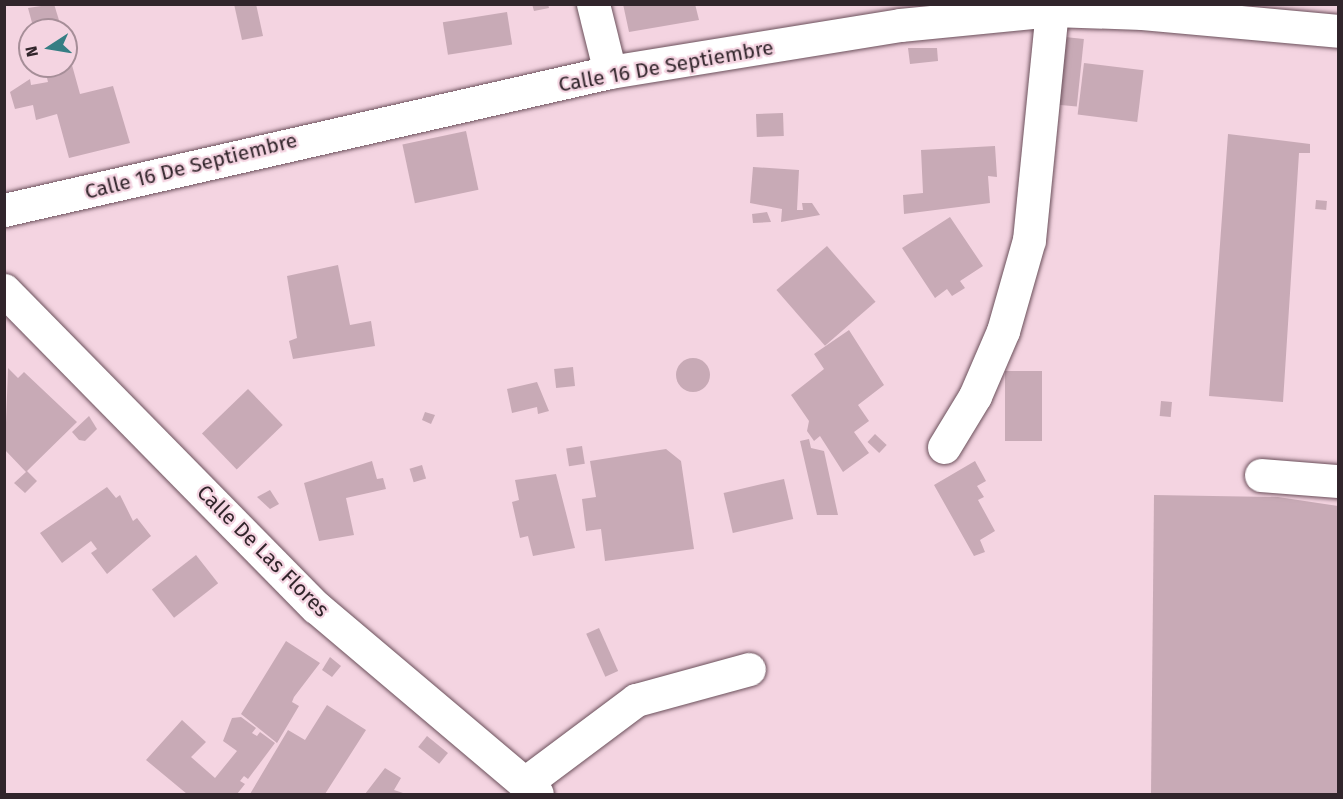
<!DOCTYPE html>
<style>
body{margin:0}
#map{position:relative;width:1343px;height:799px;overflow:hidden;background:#f4d4e1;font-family:"Fira Sans",sans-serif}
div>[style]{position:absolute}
.building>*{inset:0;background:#c8aab6;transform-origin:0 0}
.round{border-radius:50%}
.roads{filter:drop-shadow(0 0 2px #6b505b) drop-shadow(0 0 2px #6b505b)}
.minor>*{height:33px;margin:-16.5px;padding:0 16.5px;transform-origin:16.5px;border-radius:16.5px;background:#fff}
span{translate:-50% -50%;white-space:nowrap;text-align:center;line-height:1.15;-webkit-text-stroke:4.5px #f4d4e1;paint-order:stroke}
.street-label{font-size:21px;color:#31252b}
.frame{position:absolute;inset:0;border:6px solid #31252b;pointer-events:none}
.north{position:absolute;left:18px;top:18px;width:60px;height:60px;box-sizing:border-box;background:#f4d4e1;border:2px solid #a68e98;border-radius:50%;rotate:258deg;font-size:16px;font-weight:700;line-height:24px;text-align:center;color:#31252b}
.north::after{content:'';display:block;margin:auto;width:21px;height:27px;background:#367e84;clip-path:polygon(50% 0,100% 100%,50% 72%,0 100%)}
</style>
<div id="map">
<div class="building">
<div style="clip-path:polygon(54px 4px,62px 30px,34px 30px,28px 8px)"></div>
<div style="clip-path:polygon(234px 4px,256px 4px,263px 36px,242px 40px)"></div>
<div style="clip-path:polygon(532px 4px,548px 4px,549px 8px,534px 11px)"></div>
<div style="clip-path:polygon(623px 4px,695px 4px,699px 20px,629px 32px)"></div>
<div style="left:507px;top:12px;width:33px;height:65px;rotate:81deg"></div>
<div style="left:1065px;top:37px;width:19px;height:68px;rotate:6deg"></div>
<div style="clip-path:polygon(67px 47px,80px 94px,113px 86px,130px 143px,69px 158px,57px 114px,36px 120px,33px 105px,15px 109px,10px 92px,30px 79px,31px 85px,48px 82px,44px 66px,66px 66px)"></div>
<div style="clip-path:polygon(908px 48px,937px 48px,938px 61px,910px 64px)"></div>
<div style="left:1084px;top:63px;width:60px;height:52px;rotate:7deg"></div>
<div style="left:783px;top:113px;width:23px;height:27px;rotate:88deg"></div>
<div style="left:466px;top:131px;width:60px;height:65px;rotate:78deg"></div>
<div style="clip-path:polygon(1228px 134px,1310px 144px,1310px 153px,1299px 153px,1283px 402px,1209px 396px)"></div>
<div style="clip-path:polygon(995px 146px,997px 177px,988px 176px,990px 203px,904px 214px,903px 195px,923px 193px,921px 150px)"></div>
<div style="clip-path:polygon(753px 167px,799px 170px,797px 210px,803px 210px,802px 203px,812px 203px,820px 215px,781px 222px,782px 209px,750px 203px)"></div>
<div style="left:1316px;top:200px;width:11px;height:9px;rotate:5deg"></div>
<div style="clip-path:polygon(767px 212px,771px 222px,753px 223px,752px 214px)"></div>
<div style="clip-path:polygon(950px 217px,983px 266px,960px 281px,965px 288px,952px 296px,947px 289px,935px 298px,902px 248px)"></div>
<div style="left:827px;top:246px;width:74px;height:67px;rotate:49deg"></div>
<div style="clip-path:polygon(338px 265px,350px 325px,371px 321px,375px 346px,293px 359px,289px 341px,297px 338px,287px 276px)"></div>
<div style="clip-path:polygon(849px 330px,884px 385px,858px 405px,869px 421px,854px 432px,869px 453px,843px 472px,820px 436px,814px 441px,807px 431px,809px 421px,791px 395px,824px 369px,814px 354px)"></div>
<div class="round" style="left:676px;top:358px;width:34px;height:34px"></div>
<div style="left:573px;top:367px;width:19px;height:19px;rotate:84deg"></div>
<div style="clip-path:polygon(8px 368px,18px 378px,24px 372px,77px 422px,27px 471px,37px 481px,25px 493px,14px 483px,26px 472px,5px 450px)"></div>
<div style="left:1042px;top:371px;width:70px;height:37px;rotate:90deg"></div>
<div style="clip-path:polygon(537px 382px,549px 411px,538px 414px,537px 407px,512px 413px,507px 389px)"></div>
<div style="left:248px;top:389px;width:50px;height:64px;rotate:46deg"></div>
<div style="left:1161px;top:401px;width:11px;height:15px;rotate:5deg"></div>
<div style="clip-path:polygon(425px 412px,435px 415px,431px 424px,422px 420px)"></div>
<div style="clip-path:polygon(89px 416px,97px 429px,85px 441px,79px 440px,72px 432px)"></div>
<div style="left:875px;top:434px;width:16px;height:11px;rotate:43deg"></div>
<div style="clip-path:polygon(809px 439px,811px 448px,824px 451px,838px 515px,817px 515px,800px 441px)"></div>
<div style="left:582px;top:446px;width:18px;height:16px;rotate:81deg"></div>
<div style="clip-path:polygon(666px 449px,681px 461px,694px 549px,605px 561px,601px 529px,586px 531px,582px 499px,596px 497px,590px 461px)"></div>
<div style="clip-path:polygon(372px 461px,377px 479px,383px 478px,386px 489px,346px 498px,354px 535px,319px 541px,304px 483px)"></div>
<div style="clip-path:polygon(975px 461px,986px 481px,977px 486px,984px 497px,978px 500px,995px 531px,980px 540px,985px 552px,974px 556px,934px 485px)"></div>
<div style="left:422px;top:465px;width:14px;height:13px;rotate:73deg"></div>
<div style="clip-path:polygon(556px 474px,575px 548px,533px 556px,528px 536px,520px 538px,512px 502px,519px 500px,515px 480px)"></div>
<div style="left:784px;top:479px;width:41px;height:62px;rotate:77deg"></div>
<div style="clip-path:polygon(107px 487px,116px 498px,120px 495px,133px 521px,137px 518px,151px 536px,107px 574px,91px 553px,97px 549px,91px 541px,62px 563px,40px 533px)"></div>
<div style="clip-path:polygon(270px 490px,279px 504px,270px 509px,257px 497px)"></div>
<div style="clip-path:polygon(1154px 495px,1278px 497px,1338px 506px,1338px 794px,1151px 794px)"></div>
<div style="left:196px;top:555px;width:36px;height:56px;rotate:52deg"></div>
<div style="left:599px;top:628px;width:47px;height:14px;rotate:66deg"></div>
<div style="clip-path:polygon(286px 641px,320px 663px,294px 697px,292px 702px,299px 706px,277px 743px,241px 714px)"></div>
<div style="clip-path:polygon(330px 657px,341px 666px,332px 677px,322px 670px)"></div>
<div style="clip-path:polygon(327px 705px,366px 730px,325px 794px,250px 794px,288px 730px,305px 740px)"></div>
<div style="clip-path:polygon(241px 717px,256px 728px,252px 733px,257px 736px,260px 732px,275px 743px,248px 779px,244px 776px,240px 781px,245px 784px,237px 794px,187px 794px,146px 760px,182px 720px,206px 742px,191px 757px,215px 778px,237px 751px,223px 741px,232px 718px)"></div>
<div style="left:427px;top:736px;width:27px;height:14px;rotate:39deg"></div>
<div style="clip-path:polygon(385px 768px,401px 778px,394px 790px,406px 794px,365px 794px)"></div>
</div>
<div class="roads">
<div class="minor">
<div style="left:593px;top:4px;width:70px;rotate:76deg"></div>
<div style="left:4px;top:210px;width:622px;rotate:-12.83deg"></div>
<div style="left:610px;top:72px;width:294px;rotate:-9.2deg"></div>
<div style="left:900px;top:25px;width:153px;rotate:-5.6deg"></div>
<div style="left:1052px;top:10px;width:90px;rotate:1.9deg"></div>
<div style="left:1142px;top:13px;width:197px;rotate:5.2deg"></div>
<div style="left:4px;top:290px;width:445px;rotate:45.5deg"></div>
<div style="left:316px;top:607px;width:289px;rotate:40.2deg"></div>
<div style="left:944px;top:447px;width:60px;rotate:-58.7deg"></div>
<div style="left:975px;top:396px;width:71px;rotate:-66.7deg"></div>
<div style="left:1003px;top:331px;width:95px;rotate:-74.1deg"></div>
<div style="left:1029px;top:240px;width:231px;rotate:-84.3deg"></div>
<div style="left:1261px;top:475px;width:77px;rotate:4.5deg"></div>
<div style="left:525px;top:783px;width:139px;rotate:-36.8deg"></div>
<div style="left:636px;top:700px;width:117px;rotate:-15.3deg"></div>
</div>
</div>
<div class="street-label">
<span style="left:666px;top:66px;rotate:-10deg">Calle 16 De Septiembre</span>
<span style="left:191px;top:166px;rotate:-14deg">Calle 16 De Septiembre</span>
<span style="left:263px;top:551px;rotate:45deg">Calle De Las Flores</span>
</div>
<div class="frame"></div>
<div class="north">N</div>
</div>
